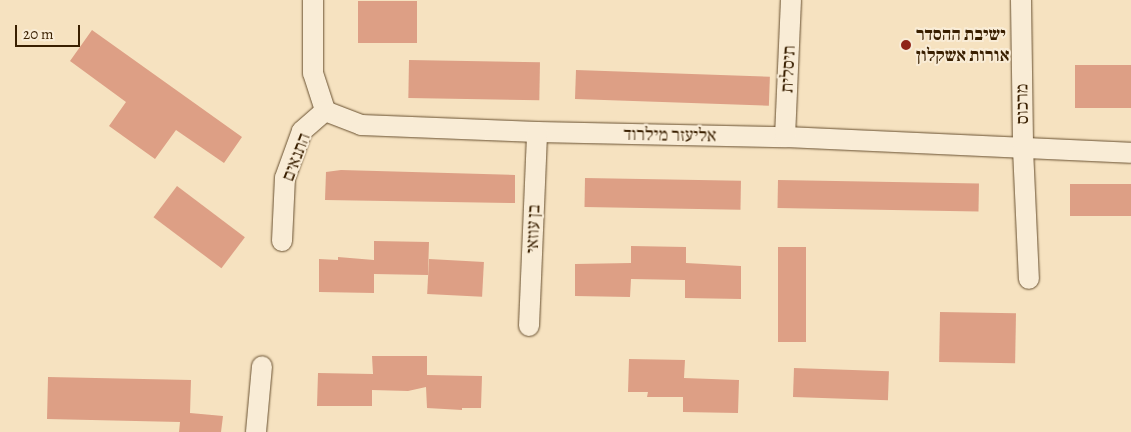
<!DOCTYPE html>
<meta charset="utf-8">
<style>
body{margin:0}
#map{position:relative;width:1131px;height:432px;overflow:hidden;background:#f6e2c0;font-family:Alegreya,"Frank Ruhl Libre",serif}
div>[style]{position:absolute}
.building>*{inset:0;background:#dd9f85;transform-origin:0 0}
.roads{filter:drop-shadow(0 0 1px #685030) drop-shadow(0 0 1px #685030)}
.street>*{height:20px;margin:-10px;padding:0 10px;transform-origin:10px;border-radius:10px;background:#f9ecd6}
.dots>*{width:14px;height:14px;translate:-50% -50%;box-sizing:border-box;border:2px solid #f9ecd6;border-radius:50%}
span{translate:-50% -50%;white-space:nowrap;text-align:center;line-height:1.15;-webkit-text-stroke:4px #f9ecd6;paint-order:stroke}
.poi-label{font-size:18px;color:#391f00;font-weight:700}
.left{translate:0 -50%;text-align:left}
.street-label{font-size:18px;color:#391f00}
.scale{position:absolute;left:15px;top:25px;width:65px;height:22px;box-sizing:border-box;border:2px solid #391f00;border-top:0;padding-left:6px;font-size:15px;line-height:18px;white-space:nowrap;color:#391f00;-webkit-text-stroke:4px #f9ecd6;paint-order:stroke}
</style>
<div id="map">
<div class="building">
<div style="left:358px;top:1px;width:59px;height:42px"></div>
<div style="clip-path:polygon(92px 30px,242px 137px,224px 163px,176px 130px,155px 159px,109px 126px,126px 102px,70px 61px)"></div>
<div style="left:409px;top:60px;width:131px;height:38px;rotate:1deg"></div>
<div style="left:1075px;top:65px;width:56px;height:43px"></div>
<div style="left:576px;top:70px;width:194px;height:29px;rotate:2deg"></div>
<div style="clip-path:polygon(341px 170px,515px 175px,515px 203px,325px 200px,326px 172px)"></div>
<div style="left:585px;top:178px;width:156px;height:29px;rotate:1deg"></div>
<div style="left:778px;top:180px;width:201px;height:28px;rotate:1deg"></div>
<div style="left:1070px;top:184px;width:61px;height:32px"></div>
<div style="left:177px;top:186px;width:85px;height:39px;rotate:37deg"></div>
<div style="clip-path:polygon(374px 241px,429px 242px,428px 275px,374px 274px,374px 293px,319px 292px,319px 259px,338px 260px,338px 257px,374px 260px)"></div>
<div style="clip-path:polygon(631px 246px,686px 247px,686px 263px,741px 266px,741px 299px,685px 298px,685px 280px,631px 279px,630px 297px,575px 296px,575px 264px,631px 263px)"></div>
<div style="left:778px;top:247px;width:28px;height:95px"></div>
<div style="left:429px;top:259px;width:55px;height:35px;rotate:3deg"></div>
<div style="left:940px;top:312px;width:76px;height:50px;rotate:1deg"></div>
<div style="clip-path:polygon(372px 356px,427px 356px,427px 375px,482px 376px,481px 408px,462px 408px,462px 410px,427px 408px,426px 387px,408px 391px,372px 390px,372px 406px,317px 406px,318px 373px,373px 374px)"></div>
<div style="clip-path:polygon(629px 359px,685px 360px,684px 378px,739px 380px,738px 413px,683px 412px,683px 397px,647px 397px,648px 392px,628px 392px)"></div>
<div style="left:794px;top:368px;width:95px;height:29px;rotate:2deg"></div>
<div style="clip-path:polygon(48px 377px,191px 380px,190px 413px,223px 416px,221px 432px,179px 432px,180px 422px,47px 419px)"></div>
</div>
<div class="roads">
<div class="street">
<div style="left:313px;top:0;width:73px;rotate:90deg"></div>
<div style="left:313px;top:73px;width:40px;rotate:72deg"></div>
<div style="left:325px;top:111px;width:39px;rotate:21deg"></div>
<div style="left:361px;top:125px;width:176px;rotate:2.3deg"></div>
<div style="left:537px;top:132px;width:248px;rotate:1.2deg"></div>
<div style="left:785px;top:137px;width:346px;rotate:2.6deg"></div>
<div style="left:1021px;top:0;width:149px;rotate:89.2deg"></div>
<div style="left:1023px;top:149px;width:130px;rotate:87.4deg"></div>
<div style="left:785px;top:137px;width:137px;rotate:-87.5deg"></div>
<div style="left:282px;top:241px;width:63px;rotate:-87.3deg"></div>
<div style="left:285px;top:178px;width:50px;rotate:-70.1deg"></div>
<div style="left:302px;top:131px;width:30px;rotate:-41deg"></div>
<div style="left:529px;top:326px;width:194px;rotate:-87.6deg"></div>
<div style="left:256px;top:432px;width:66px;rotate:-84.8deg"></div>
</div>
</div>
<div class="dots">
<div style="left:906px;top:45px;background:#8f2418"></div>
</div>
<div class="poi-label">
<span class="left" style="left:916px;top:45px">ישיבת ההסדר<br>אורות אשקלון</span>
</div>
<div class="street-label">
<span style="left:788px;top:69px;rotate:-87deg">תיסלית</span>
<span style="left:1022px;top:104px;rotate:-91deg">מרכוס</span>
<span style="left:670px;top:135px;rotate:1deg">אליעזר מילרוד</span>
<span style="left:296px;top:157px;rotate:-69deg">התנאים</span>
<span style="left:533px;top:229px;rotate:-88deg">בן עוזאי</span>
</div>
<div class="scale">20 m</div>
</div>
